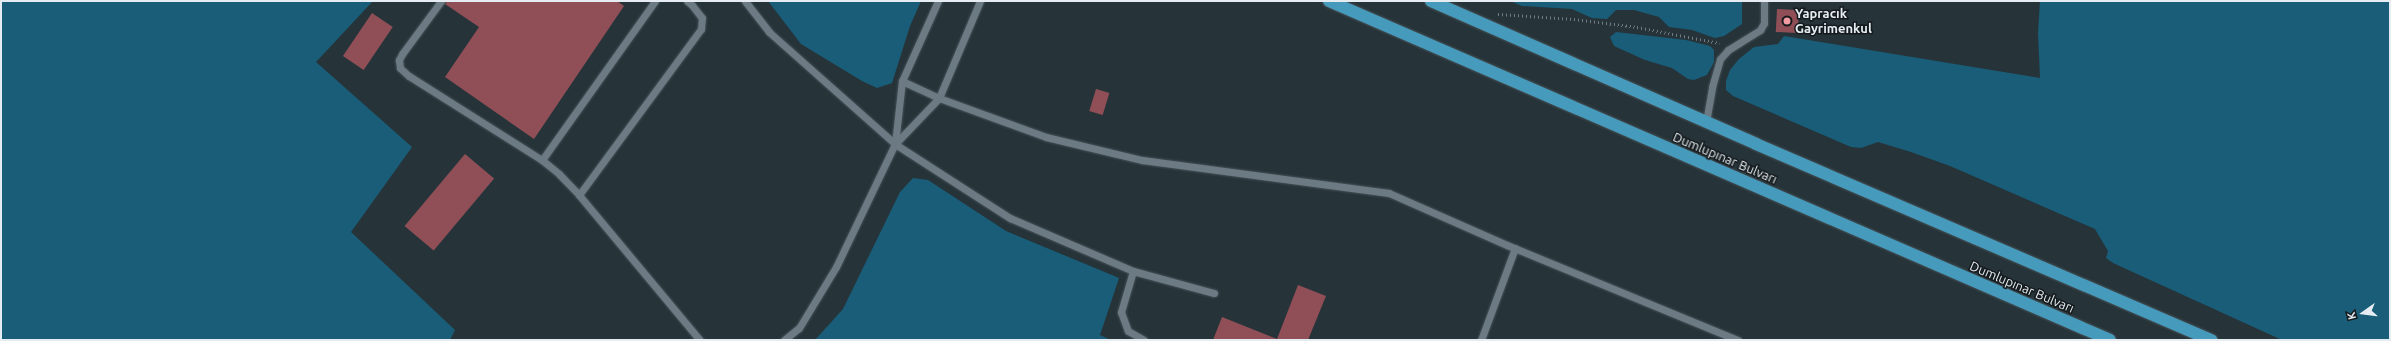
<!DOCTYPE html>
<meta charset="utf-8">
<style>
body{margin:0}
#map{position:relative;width:2391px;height:341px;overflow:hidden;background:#26343a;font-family:Ubuntu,sans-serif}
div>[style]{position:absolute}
.green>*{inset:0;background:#195d78}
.building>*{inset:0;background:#904f56;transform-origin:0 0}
.path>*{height:2.5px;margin-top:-1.25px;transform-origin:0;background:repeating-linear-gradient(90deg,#717c82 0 1px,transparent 0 4px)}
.roads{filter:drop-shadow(0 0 1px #465257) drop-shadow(0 0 1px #465257)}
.service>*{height:7px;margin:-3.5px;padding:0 3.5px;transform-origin:3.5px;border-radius:3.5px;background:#6c7b83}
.trunk>*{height:12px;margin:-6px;padding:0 6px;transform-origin:6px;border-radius:6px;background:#469abc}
.dots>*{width:11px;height:11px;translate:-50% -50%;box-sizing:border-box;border:2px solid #141a1d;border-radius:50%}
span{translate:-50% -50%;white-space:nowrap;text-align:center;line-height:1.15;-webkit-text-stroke:3px #141a1d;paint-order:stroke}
.poi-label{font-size:13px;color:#e5edf2;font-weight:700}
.left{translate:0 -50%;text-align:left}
.street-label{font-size:13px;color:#e5edf2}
.frame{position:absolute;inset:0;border:2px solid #e5edf2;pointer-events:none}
.north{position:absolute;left:2343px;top:293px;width:40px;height:40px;-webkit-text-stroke:3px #141a1d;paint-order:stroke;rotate:256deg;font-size:11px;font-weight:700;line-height:16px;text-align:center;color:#e5edf2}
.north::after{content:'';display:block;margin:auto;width:14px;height:18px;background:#e5edf2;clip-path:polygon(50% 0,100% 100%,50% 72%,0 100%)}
</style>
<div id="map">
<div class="green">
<div style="clip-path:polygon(1px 1px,373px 1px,316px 62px,412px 147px,351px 232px,455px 330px,450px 340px,1px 340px)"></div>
<div style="clip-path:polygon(768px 1px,921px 1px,910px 26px,892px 83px,877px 88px,862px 81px,801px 44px)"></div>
<div style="clip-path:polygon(1510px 1px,1742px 1px,1742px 24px,1724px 36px,1715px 38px,1692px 30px,1669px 27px,1659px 17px,1634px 10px,1616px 10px,1607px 19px,1592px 18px,1572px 9px,1522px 6px)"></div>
<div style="clip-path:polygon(2040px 1px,2390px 1px,2390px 340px,2282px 340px,2113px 263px,2106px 258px,2108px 251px,2095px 229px,1950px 166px,1911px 152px,1878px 142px,1861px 148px,1851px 147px,1733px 96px,1726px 90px,1726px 81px,1730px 70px,1739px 59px,1754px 47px,1778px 44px,1784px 36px,2040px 78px,2038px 33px)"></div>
<div style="clip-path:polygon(1616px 32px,1686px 40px,1710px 46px,1714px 50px,1714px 62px,1707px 75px,1694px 80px,1688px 79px,1672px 68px,1645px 60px,1614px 46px,1610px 37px)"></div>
<div style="clip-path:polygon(913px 178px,928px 180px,1006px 231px,1119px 278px,1100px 335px,1111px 340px,815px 340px,843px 309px,900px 192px)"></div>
</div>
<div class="building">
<div style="clip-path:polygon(446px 1px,617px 1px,624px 6px,534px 139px,445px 77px,479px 27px,445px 4px)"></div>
<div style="left:1777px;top:9px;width:22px;height:23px;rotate:3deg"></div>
<div style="left:372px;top:13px;width:25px;height:52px;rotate:34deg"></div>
<div style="left:1096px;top:89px;width:14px;height:23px;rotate:17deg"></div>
<div style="left:465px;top:154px;width:38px;height:94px;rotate:40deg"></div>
<div style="clip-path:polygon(1298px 285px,1326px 296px,1308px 340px,1213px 340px,1222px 317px,1277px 339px)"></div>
</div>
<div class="path">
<div style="left:1498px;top:14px;width:76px;rotate:3.8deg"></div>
<div style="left:1574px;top:19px;width:64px;rotate:7.2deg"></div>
<div style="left:1637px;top:27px;width:84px;rotate:11deg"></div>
</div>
<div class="roads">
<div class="service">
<div style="left:441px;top:1px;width:66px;rotate:126.3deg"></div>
<div style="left:402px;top:54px;width:7px;rotate:117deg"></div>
<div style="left:399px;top:60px;width:8px;rotate:83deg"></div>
<div style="left:400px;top:68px;width:12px;rotate:42deg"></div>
<div style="left:409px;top:76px;width:157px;rotate:32.3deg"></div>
<div style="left:542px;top:160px;width:22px;rotate:39deg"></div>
<div style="left:559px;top:174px;width:29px;rotate:46deg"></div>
<div style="left:579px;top:195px;width:189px;rotate:50.2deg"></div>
<div style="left:745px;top:1px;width:39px;rotate:52deg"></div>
<div style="left:769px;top:32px;width:169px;rotate:41.6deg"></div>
<div style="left:895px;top:144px;width:137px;rotate:32.8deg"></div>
<div style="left:1010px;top:218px;width:134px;rotate:23.3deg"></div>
<div style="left:1133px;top:271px;width:84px;rotate:15.2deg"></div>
<div style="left:902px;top:81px;width:41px;rotate:24.7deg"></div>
<div style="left:939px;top:98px;width:114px;rotate:20deg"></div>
<div style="left:1046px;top:137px;width:99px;rotate:13.5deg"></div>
<div style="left:1142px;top:160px;width:249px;rotate:7.6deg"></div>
<div style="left:1389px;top:193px;width:129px;rotate:23.8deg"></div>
<div style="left:1507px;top:245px;width:250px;rotate:22.4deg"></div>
<div style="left:1706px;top:122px;width:36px;rotate:-80deg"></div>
<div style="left:1712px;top:87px;width:29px;rotate:-74deg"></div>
<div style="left:1720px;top:59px;width:12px;rotate:-48deg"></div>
<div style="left:1728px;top:50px;width:38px;rotate:-32deg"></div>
<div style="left:1760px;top:30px;width:8px;rotate:-60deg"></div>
<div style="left:1764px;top:23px;width:22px;rotate:-90deg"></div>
<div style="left:895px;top:144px;width:63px;rotate:-83.7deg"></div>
<div style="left:902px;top:81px;width:88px;rotate:-65.8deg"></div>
<div style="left:542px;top:160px;width:195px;rotate:-54.6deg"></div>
<div style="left:579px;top:195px;width:206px;rotate:-53.7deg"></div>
<div style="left:701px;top:29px;width:11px;rotate:-85deg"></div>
<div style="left:702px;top:18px;width:16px;rotate:-128deg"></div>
<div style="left:692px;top:5px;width:6px;rotate:-141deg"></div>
<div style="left:1133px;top:271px;width:43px;rotate:106.3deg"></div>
<div style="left:1121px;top:312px;width:20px;rotate:70deg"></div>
<div style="left:1128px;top:331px;width:18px;rotate:29deg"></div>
<div style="left:784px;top:340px;width:19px;rotate:-39deg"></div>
<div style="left:799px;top:328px;width:71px;rotate:-58.8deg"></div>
<div style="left:836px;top:267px;width:136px;rotate:-64.4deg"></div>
<div style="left:895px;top:144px;width:64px;rotate:-46.3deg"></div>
<div style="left:939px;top:98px;width:105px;rotate:-67.1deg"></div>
<div style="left:1481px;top:340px;width:98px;rotate:-69.7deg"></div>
</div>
<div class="trunk">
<div style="left:1329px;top:1px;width:851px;rotate:23.46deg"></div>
<div style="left:1431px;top:1px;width:355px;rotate:23.7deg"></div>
<div style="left:1756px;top:144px;width:496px;rotate:23.3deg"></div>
</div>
</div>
<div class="dots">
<div style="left:1787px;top:21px;background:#f49aa3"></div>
</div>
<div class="poi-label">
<span class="left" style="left:1795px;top:21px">Yapracık<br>Gayrimenkul</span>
</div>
<div class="street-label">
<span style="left:1725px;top:158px;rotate:23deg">Dumlupınar Bulvarı</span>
<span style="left:2022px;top:287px;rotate:23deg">Dumlupınar Bulvarı</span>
</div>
<div class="frame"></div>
<div class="north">K</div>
</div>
